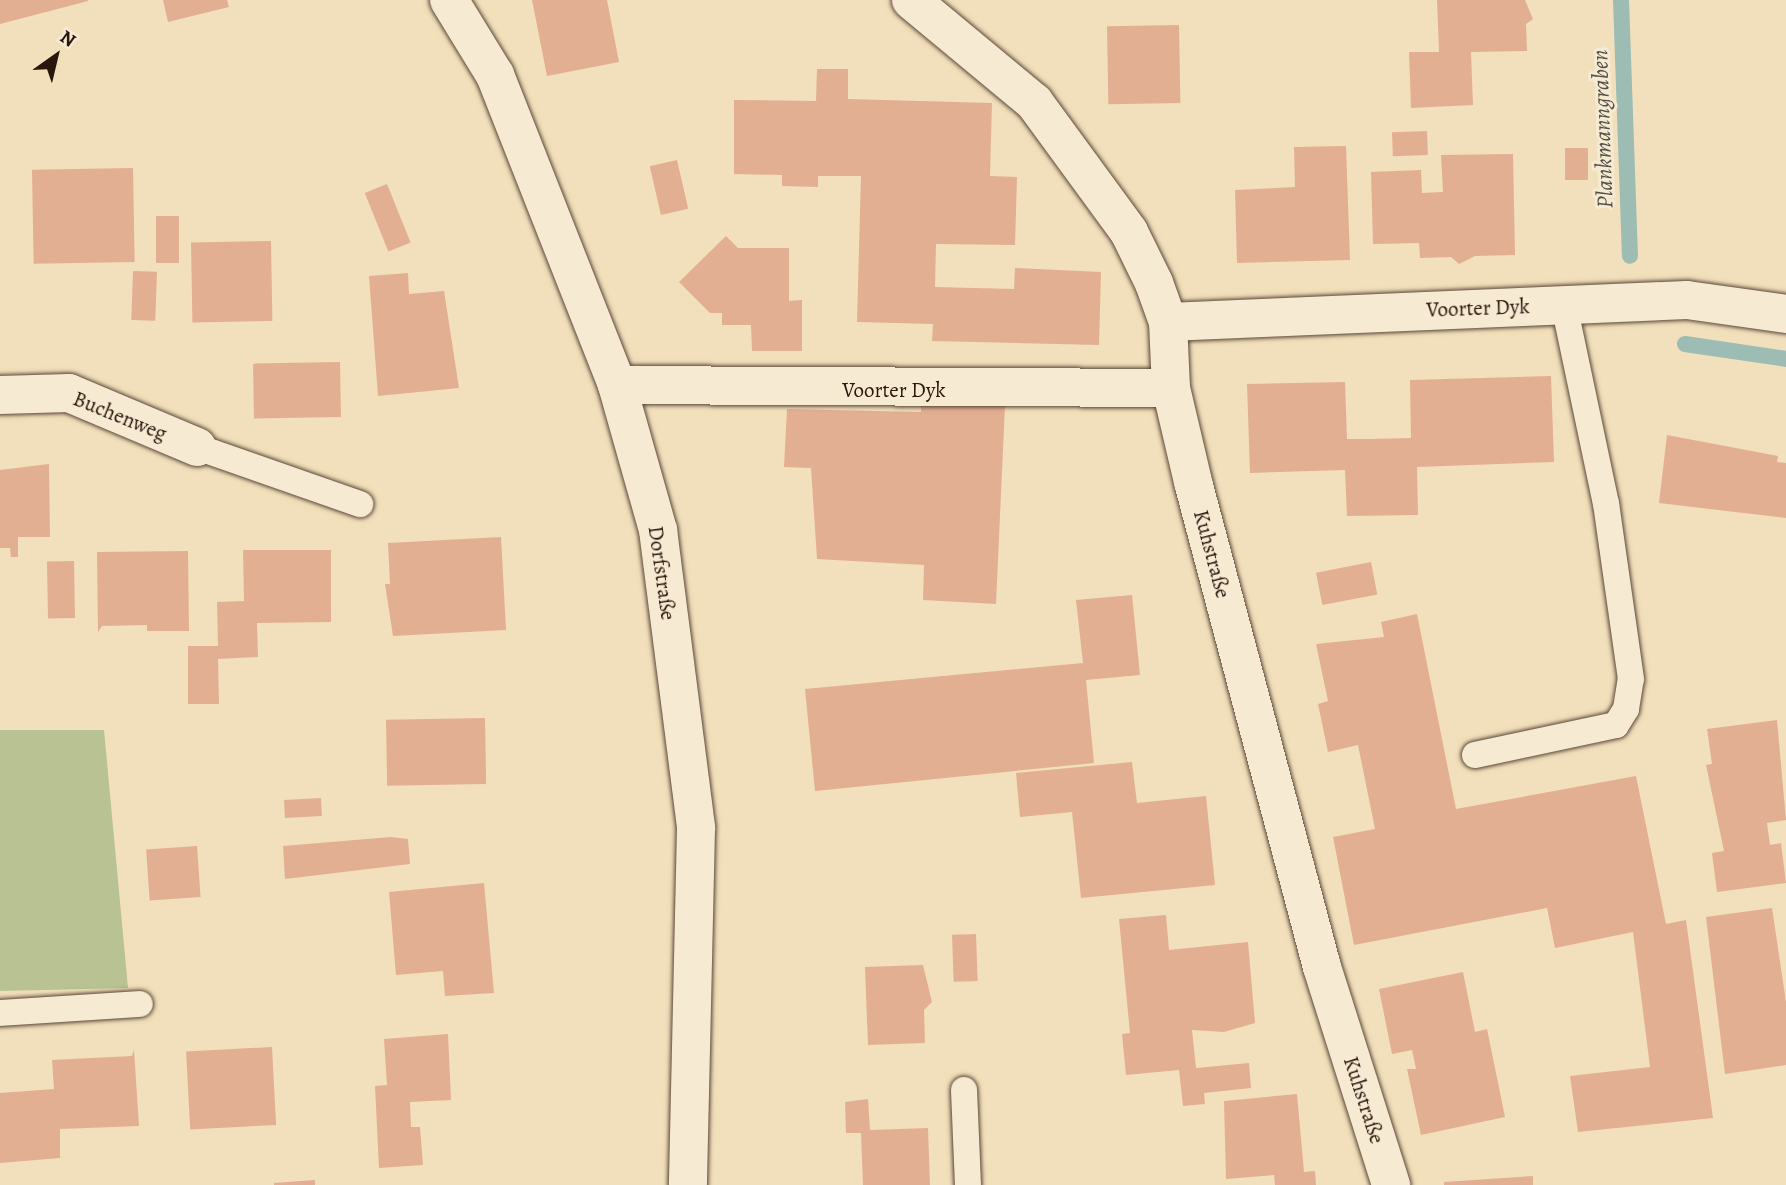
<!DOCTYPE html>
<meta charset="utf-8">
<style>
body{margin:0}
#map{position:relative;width:1786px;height:1185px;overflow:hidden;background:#f2dfbb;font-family:Alegreya,serif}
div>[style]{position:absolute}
.green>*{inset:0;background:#b8c292}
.stream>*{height:16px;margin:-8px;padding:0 8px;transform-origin:8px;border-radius:8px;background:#9cbcb4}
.building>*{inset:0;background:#e3af92;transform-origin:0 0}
.roads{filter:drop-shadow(0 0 2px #5b4838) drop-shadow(0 0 2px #5b4838)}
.lane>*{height:26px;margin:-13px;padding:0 13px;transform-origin:13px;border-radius:13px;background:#f7ead3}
.street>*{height:38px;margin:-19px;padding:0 19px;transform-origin:19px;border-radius:19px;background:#f7ead3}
.secondary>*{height:38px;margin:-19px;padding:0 19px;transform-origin:19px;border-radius:19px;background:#f7ead3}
span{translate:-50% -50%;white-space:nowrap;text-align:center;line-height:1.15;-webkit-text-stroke:6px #f7ead3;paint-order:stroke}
.street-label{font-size:21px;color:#29160c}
.water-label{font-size:23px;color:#515047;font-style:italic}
.north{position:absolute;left:21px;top:21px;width:70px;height:70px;-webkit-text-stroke:5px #f7ead3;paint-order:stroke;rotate:34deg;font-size:19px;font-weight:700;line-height:28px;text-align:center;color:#29160c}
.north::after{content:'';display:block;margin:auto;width:24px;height:32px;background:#29160c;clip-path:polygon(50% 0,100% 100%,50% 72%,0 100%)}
</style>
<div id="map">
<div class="green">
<div style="clip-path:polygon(0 730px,104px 730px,128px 988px,0 991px)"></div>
</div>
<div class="stream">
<div style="left:1621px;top:0;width:256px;rotate:88deg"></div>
<div style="left:1685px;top:344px;width:102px;rotate:8.4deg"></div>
</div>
<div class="building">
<div style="clip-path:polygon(0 0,88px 0,88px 1px,0 24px)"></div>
<div style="clip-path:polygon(163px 0,227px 0,229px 7px,168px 22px)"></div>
<div style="clip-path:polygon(532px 0,607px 0,619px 62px,547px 76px)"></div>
<div style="clip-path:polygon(1437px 0,1525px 0,1533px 19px,1526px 24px,1527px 51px,1471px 52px,1473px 105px,1411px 108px,1409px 52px,1439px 52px)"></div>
<div style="left:1179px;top:25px;width:78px;height:72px;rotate:89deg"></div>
<div style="clip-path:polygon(817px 69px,848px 69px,848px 99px,992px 103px,990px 176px,1017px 177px,1015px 245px,936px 244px,935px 287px,1014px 289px,1015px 268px,1101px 272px,1099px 345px,932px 341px,933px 324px,857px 322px,861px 176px,818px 176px,818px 187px,782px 186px,782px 175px,734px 174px,734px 100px,816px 101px)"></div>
<div style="left:1427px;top:131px;width:24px;height:35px;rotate:88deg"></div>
<div style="clip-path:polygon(1346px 146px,1350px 260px,1237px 263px,1235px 190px,1295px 187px,1294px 147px)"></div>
<div style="left:1565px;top:148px;width:23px;height:32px"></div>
<div style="clip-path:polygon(1513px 154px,1515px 255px,1475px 256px,1459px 264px,1451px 257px,1420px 258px,1419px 243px,1373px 244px,1371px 172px,1421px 170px,1422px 193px,1443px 192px,1441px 155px)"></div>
<div style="left:677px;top:160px;width:50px;height:28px;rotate:77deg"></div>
<div style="left:133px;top:168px;width:94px;height:101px;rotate:89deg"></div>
<div style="left:387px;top:184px;width:63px;height:24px;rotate:68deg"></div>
<div style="left:156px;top:216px;width:23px;height:47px"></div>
<div style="clip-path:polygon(726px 236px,738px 248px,789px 248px,789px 301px,802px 300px,802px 351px,752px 351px,751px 325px,722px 325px,722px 313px,710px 313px,679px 282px)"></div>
<div style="left:271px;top:241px;width:80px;height:80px;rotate:89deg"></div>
<div style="left:133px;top:271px;width:24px;height:49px;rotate:2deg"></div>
<div style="clip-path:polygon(408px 273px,409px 294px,444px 291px,459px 388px,378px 396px,369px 276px)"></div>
<div style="left:340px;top:362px;width:55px;height:87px;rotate:89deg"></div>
<div style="clip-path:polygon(1551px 376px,1554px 462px,1417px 467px,1418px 515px,1347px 516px,1345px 470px,1250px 473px,1247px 384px,1345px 382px,1347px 439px,1370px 439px,1411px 438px,1410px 380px)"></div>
<div style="clip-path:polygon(921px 400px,1005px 405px,996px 604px,923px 600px,924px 565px,817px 559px,811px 468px,784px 467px,787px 409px,921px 412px)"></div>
<div style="clip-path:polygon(1667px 435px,1778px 456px,1777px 462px,1786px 463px,1786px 518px,1659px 503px)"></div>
<div style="clip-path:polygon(49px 464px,50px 537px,18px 537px,18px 557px,11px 557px,10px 548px,0 548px,0 470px)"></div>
<div style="clip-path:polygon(501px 537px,506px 630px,393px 636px,385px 584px,390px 584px,388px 543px)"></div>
<div style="clip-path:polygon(243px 550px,331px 550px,331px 622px,257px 623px,258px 657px,218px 659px,219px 704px,188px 704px,188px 646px,218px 646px,217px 602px,244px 601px)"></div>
<div style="clip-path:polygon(188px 551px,189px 631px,147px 631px,147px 625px,102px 626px,98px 632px,97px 552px)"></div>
<div style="left:74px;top:561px;width:57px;height:27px;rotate:89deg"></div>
<div style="left:1371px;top:562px;width:33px;height:56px;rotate:79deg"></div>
<div style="clip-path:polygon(1132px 595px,1140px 675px,1086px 680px,1094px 763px,815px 791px,805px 689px,1083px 663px,1076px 600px)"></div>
<div style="clip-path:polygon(1417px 614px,1456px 809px,1636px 776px,1666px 924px,1686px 920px,1713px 1118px,1578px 1132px,1570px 1076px,1650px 1067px,1633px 932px,1555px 948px,1547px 908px,1354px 945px,1333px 837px,1375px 829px,1358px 745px,1328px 752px,1318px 704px,1328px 701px,1316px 644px,1384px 637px,1381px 622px)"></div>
<div style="left:485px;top:718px;width:66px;height:99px;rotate:89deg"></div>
<div style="clip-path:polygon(1777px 720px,1786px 820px,1767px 823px,1770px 845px,1781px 843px,1786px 883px,1717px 892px,1712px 853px,1724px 851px,1706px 765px,1712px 764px,1707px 729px)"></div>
<div style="clip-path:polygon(1132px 762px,1137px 803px,1206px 796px,1215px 885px,1081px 898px,1072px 812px,1020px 817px,1016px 773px)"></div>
<div style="left:321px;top:798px;width:18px;height:37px;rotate:87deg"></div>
<div style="clip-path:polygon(391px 837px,408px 839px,410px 864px,285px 879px,283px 846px)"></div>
<div style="left:197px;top:846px;width:51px;height:51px;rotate:86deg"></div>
<div style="clip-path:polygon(484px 883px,494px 993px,445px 996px,443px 971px,396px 975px,389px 892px)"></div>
<div style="clip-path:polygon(1772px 908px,1786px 1002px,1786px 1065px,1725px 1074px,1706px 917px)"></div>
<div style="clip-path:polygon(1166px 915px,1169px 950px,1248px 942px,1255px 1023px,1224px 1032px,1192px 1030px,1196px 1068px,1249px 1063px,1251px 1088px,1204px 1093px,1205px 1104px,1183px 1106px,1179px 1070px,1126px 1075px,1122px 1034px,1130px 1033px,1119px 919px)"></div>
<div style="left:976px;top:934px;width:47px;height:24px;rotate:88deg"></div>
<div style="clip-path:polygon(923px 965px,932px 1002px,924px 1010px,925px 1043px,868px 1045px,865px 967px)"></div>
<div style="clip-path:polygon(1463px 972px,1475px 1032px,1487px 1029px,1505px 1117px,1421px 1135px,1407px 1069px,1416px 1069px,1412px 1050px,1392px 1054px,1379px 989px)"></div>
<div style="clip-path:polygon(448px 1034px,451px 1100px,410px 1102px,411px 1127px,420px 1127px,423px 1165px,379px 1168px,375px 1086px,387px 1085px,384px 1039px)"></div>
<div style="left:272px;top:1047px;width:78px;height:86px;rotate:87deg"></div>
<div style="clip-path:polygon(134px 1050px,139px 1126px,60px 1129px,60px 1158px,0 1163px,0 1093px,54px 1089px,52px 1060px,132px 1056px)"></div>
<div style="clip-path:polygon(1297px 1094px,1304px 1172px,1315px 1171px,1316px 1185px,1275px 1185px,1274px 1175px,1226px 1179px,1224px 1101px)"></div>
<div style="clip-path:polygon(868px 1099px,870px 1130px,928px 1128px,930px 1185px,863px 1185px,861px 1133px,846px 1133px,845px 1102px)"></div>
<div style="clip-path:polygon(1533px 1176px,1533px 1185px,1444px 1185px,1444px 1182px)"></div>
<div style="clip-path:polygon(315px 1180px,315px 1185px,274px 1185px,274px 1183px)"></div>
</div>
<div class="roads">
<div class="lane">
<div style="left:197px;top:447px;width:173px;rotate:19.3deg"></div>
<div style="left:1475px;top:755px;width:144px;rotate:-12deg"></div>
<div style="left:1616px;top:725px;width:19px;rotate:-58deg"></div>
<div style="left:1626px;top:709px;width:30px;rotate:-81deg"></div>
<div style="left:1631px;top:679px;width:177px;rotate:-98.1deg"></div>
<div style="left:1606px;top:504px;width:203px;rotate:-101.9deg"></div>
<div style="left:0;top:1013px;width:140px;rotate:-3.7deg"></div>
<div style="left:964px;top:1090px;width:95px;rotate:87.6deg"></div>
</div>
<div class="street">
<div style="left:911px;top:0;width:160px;rotate:39.7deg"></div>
<div style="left:1034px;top:102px;width:161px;rotate:53.8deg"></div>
<div style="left:1129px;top:232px;width:57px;rotate:63.9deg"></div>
<div style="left:1154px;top:283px;width:41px;rotate:70.3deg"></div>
<div style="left:1168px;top:322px;width:66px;rotate:87.4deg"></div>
<div style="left:1171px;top:388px;width:97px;rotate:76.8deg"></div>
<div style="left:1193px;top:482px;width:502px;rotate:75.11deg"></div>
<div style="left:1322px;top:967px;width:229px;rotate:72.4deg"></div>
<div style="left:1168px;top:322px;width:519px;rotate:-2.43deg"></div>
<div style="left:1687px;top:300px;width:100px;rotate:8deg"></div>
<div style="left:617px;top:385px;width:554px;rotate:0.31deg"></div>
<div style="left:0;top:395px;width:69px;rotate:-1.7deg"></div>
<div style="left:69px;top:393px;width:139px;rotate:22.9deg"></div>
</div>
<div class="secondary">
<div style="left:449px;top:0;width:88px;rotate:58.5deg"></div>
<div style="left:495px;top:75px;width:333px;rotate:68.5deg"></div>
<div style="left:617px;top:385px;width:151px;rotate:74.2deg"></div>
<div style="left:658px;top:530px;width:300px;rotate:82.7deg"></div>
<div style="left:696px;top:828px;width:357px;rotate:91.3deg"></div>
</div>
</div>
<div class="street-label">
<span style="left:1478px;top:308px;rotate:-2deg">Voorter Dyk</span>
<span style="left:894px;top:390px">Voorter Dyk</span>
<span style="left:120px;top:416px;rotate:22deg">Buchenweg</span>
<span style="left:1212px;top:554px;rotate:75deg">Kuhstraße</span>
<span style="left:662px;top:573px;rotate:82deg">Dorfstraße</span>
<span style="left:1364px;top:1100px;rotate:72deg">Kuhstraße</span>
</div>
<div class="water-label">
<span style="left:1603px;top:129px;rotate:-92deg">Plankmanngraben</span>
</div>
<div class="north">N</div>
</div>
